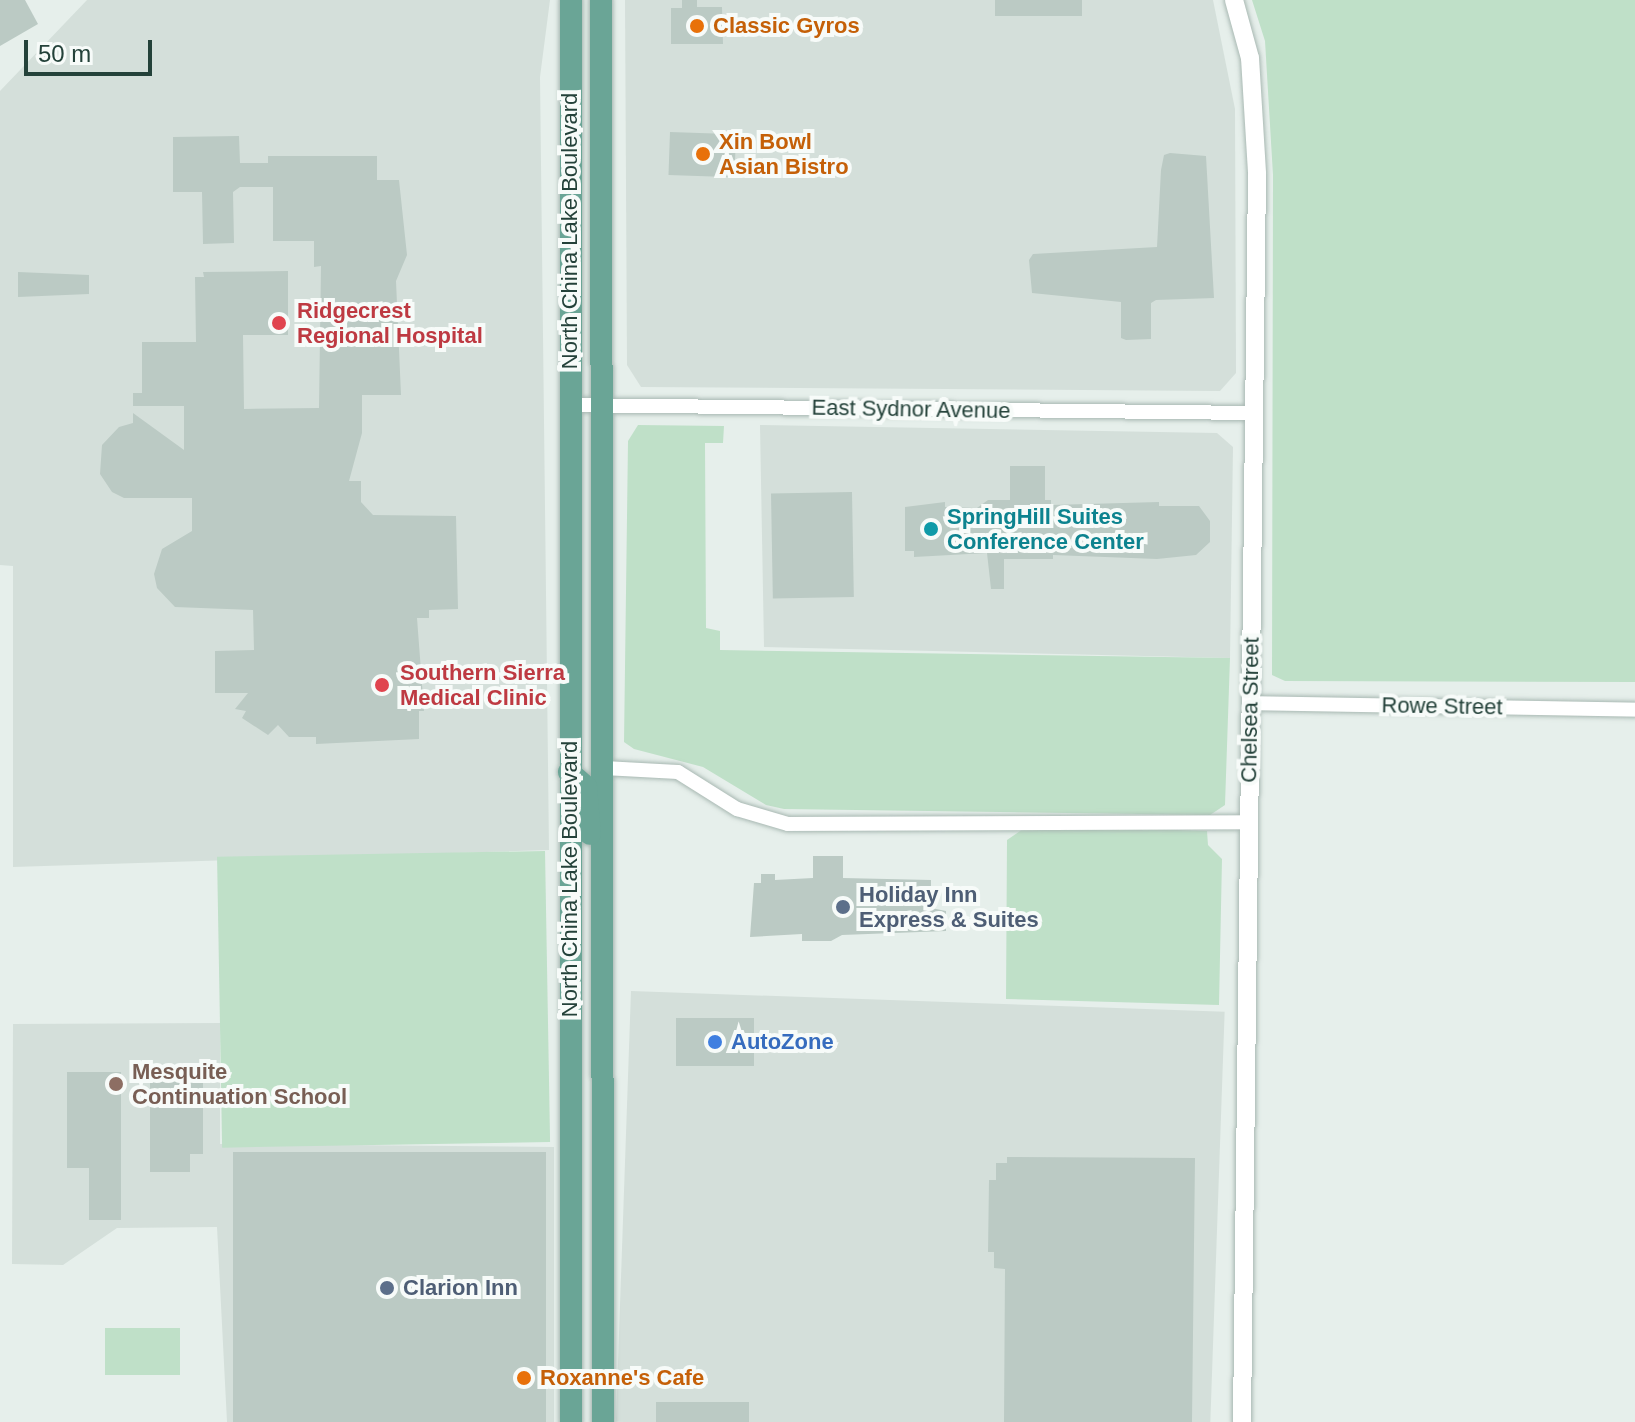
<!DOCTYPE html>
<style>
body{margin:0}
#map{position:relative;width:1635px;height:1422px;overflow:hidden;background:#e6efeb;font-family:Arial,sans-serif}
div>[style]{position:absolute}
.built>*{inset:0;background:#d4dfda;transform-origin:0 0}
.green>*{inset:0;background:#bfe0c8;transform-origin:0 0}
.building>*{inset:0;background:#bbcac4;transform-origin:0 0}
.roads{filter:drop-shadow(0 0 2px #a8b8b2) drop-shadow(0 0 2px #a8b8b2)}
.minor>*{height:14px;margin:-7px;padding:0 7px;transform-origin:7px;border-radius:7px;background:#fff}
.tertiary>*{height:18px;margin:-9px;padding:0 9px;transform-origin:9px;border-radius:9px;background:#fff}
.primary>*{height:22px;margin:-11px;padding:0 11px;transform-origin:11px;border-radius:11px;background:#6aa596}
.dots>*{width:22px;height:22px;translate:-50% -50%;box-sizing:border-box;border:4px solid #f7fbf9;border-radius:50%}
span{translate:-50% -50%;white-space:nowrap;text-align:center;line-height:1.15;-webkit-text-stroke:8px #f7fbf9;paint-order:stroke}
.food-label{font-size:22px;color:#c56008;font-weight:700}
.left{translate:0 -50%;text-align:left}
.street-label{font-size:22px;color:#24423a}
.health-label{font-size:22px;color:#be3a42;font-weight:700}
.culture-label{font-size:22px;color:#0d838f;font-weight:700}
.service-label{font-size:22px;color:#4e5e75;font-weight:700}
.shop-label{font-size:22px;color:#366cbe;font-weight:700}
.education-label{font-size:22px;color:#785e54;font-weight:700}
.scale{position:absolute;left:24px;top:40px;width:128px;height:36px;box-sizing:border-box;border:4px solid #24423a;border-top:0;padding-left:10px;font-size:24px;line-height:28px;white-space:nowrap;color:#24423a;-webkit-text-stroke:6px #f7fbf9;paint-order:stroke}
</style>
<div id="map">
<div class="built">
<div style="clip-path:polygon(87px 0,550px 0,540px 77px,549px 850px,13px 867px,13px 566px,0 565px,0 91px)"></div>
<div style="clip-path:polygon(625px 0,1213px 0,1235px 109px,1236px 373px,1220px 391px,641px 387px,627px 365px)"></div>
<div style="clip-path:polygon(760px 425px,1217px 433px,1233px 447px,1230px 658px,764px 647px)"></div>
<div style="left:631px;top:991px;width:594px;height:431px;rotate:2deg"></div>
<div style="clip-path:polygon(220px 1023px,220px 1144px,554px 1147px,554px 1422px,227px 1422px,217px 1227px,117px 1228px,63px 1265px,12px 1264px,13px 1024px)"></div>
</div>
<div class="green">
<div style="clip-path:polygon(1252px 0,1635px 0,1635px 682px,1285px 681px,1272px 675px,1273px 175px,1265px 41px)"></div>
<div style="clip-path:polygon(638px 425px,724px 426px,723px 443px,705px 443px,706px 628px,720px 631px,720px 650px,1230px 658px,1225px 805px,1210px 815px,784px 809px,766px 805px,703px 767px,634px 749px,624px 742px,628px 441px)"></div>
<div style="clip-path:polygon(1029px 825px,1207px 831px,1208px 845px,1222px 859px,1219px 1005px,1006px 999px,1007px 840px)"></div>
<div style="left:545px;top:851px;width:291px;height:328px;rotate:89deg"></div>
<div style="left:180px;top:1328px;width:47px;height:75px;rotate:90deg"></div>
</div>
<div class="building">
<div style="clip-path:polygon(0 0,25px 0,38px 24px,0 46px)"></div>
<div style="clip-path:polygon(682px 0,697px 0,697px 7px,722px 7px,723px 44px,671px 44px,671px 8px,682px 8px)"></div>
<div style="left:995px;top:0;width:87px;height:16px"></div>
<div style="left:670px;top:132px;width:66px;height:43px;rotate:2deg"></div>
<div style="clip-path:polygon(239px 136px,240px 163px,268px 163px,268px 156px,377px 156px,377px 180px,399px 180px,407px 255px,396px 281px,401px 395px,362px 395px,362px 433px,349px 481px,361px 481px,361px 502px,373px 515px,456px 516px,458px 609px,429px 610px,429px 618px,417px 618px,424px 711px,419px 711px,419px 739px,316px 744px,316px 737px,289px 737px,278px 725px,268px 735px,242px 718px,246px 711px,235px 709px,248px 693px,215px 693px,215px 651px,254px 650px,253px 610px,175px 607px,157px 588px,154px 574px,162px 549px,192px 531px,192px 498px,124px 498px,112px 492px,100px 474px,102px 445px,119px 427px,133px 423px,133px 413px,184px 450px,184px 406px,133px 406px,133px 393px,142px 393px,142px 342px,196px 342px,195px 277px,204px 277px,203px 272px,288px 271px,288px 335px,243px 335px,244px 409px,319px 408px,321px 266px,314px 267px,314px 241px,273px 241px,273px 187px,240px 187px,233px 192px,234px 243px,203px 244px,202px 192px,173px 192px,173px 137px)"></div>
<div style="clip-path:polygon(1170px 153px,1206px 156px,1214px 298px,1156px 300px,1151px 303px,1151px 339px,1126px 340px,1121px 338px,1121px 302px,1032px 293px,1029px 260px,1033px 254px,1157px 247px,1161px 170px,1164px 155px)"></div>
<div style="clip-path:polygon(18px 272px,89px 275px,89px 294px,18px 297px)"></div>
<div style="clip-path:polygon(1010px 466px,1045px 466px,1045px 500px,1051px 500px,1051px 505px,1159px 502px,1159px 506px,1199px 506px,1210px 521px,1210px 542px,1196px 555px,1157px 559px,1053px 555px,1053px 559px,1004px 559px,1004px 589px,991px 589px,987px 553px,914px 557px,914px 551px,905px 551px,905px 507px,945px 502px,945px 507px,977px 508px,988px 500px,1010px 500px)"></div>
<div style="left:852px;top:492px;width:105px;height:81px;rotate:89deg"></div>
<div style="clip-path:polygon(813px 856px,843px 856px,843px 878px,931px 880px,931px 908px,946px 911px,946px 931px,842px 935px,831px 941px,802px 941px,802px 934px,750px 937px,754px 883px,761px 883px,761px 874px,775px 874px,775px 880px,813px 878px)"></div>
<div style="left:676px;top:1018px;width:78px;height:48px"></div>
<div style="clip-path:polygon(67px 1072px,121px 1072px,121px 1220px,89px 1220px,89px 1168px,67px 1168px)"></div>
<div style="clip-path:polygon(150px 1072px,203px 1072px,203px 1154px,190px 1154px,190px 1172px,150px 1172px)"></div>
<div style="left:233px;top:1152px;width:313px;height:270px"></div>
<div style="clip-path:polygon(1007px 1157px,1195px 1158px,1192px 1422px,1004px 1422px,1005px 1269px,994px 1268px,994px 1252px,988px 1252px,989px 1180px,996px 1180px,996px 1163px,1007px 1163px)"></div>
<div style="left:656px;top:1402px;width:93px;height:20px"></div>
</div>
<div class="roads">
<div class="minor">
<div style="left:569px;top:405px;width:685px;rotate:0.67deg"></div>
<div style="left:1249px;top:703px;width:386px;rotate:1deg"></div>
<div style="left:604px;top:768px;width:74px;rotate:3.1deg"></div>
<div style="left:678px;top:772px;width:70px;rotate:32.1deg"></div>
<div style="left:737px;top:809px;width:53px;rotate:16.4deg"></div>
<div style="left:788px;top:824px;width:461px;rotate:-0.2deg"></div>
</div>
<div class="tertiary">
<div style="left:1234px;top:0;width:60px;rotate:74.6deg"></div>
<div style="left:1250px;top:58px;width:116px;rotate:86.5deg"></div>
<div style="left:1257px;top:174px;width:1248px;rotate:90.69deg"></div>
</div>
<div class="primary">
<div style="left:601px;top:0;width:1422px;rotate:89.92deg"></div>
<div style="left:569px;top:772px;width:23px;rotate:41deg"></div>
<div style="left:586px;top:787px;width:47px;rotate:85.1deg"></div>
<div style="left:571px;top:1422px;width:1422px;rotate:-90deg"></div>
</div>
</div>
<div class="dots">
<div style="left:697px;top:26px;background:#e8710a"></div>
<div style="left:703px;top:154px;background:#e8710a"></div>
<div style="left:279px;top:323px;background:#e0444e"></div>
<div style="left:931px;top:529px;background:#0f9aa8"></div>
<div style="left:382px;top:685px;background:#e0444e"></div>
<div style="left:843px;top:907px;background:#5c6f8a"></div>
<div style="left:715px;top:1042px;background:#3f7fe0"></div>
<div style="left:116px;top:1084px;background:#8d6e63"></div>
<div style="left:387px;top:1288px;background:#5c6f8a"></div>
<div style="left:524px;top:1378px;background:#e8710a"></div>
</div>
<div class="food-label">
<span class="left" style="left:713px;top:26px">Classic Gyros</span>
<span class="left" style="left:719px;top:154px">Xin Bowl<br>Asian Bistro</span>
<span class="left" style="left:540px;top:1378px">Roxanne's Cafe</span>
</div>
<div class="street-label">
<span style="left:570px;top:231px;rotate:-90deg">North China Lake Boulevard</span>
<span style="left:911px;top:409px;rotate:1deg">East Sydnor Avenue</span>
<span style="left:1442px;top:706px;rotate:1deg">Rowe Street</span>
<span style="left:1250px;top:710px;rotate:-89deg">Chelsea Street</span>
<span style="left:570px;top:879px;rotate:-90deg">North China Lake Boulevard</span>
</div>
<div class="health-label">
<span class="left" style="left:297px;top:323px">Ridgecrest<br>Regional Hospital</span>
<span class="left" style="left:400px;top:685px">Southern Sierra<br>Medical Clinic</span>
</div>
<div class="culture-label">
<span class="left" style="left:947px;top:529px">SpringHill Suites<br>Conference Center</span>
</div>
<div class="service-label">
<span class="left" style="left:859px;top:907px">Holiday Inn<br>Express &amp; Suites</span>
<span class="left" style="left:403px;top:1288px">Clarion Inn</span>
</div>
<div class="shop-label">
<span class="left" style="left:731px;top:1042px">AutoZone</span>
</div>
<div class="education-label">
<span class="left" style="left:132px;top:1084px">Mesquite<br>Continuation School</span>
</div>
<div class="scale">50 m</div>
</div>
